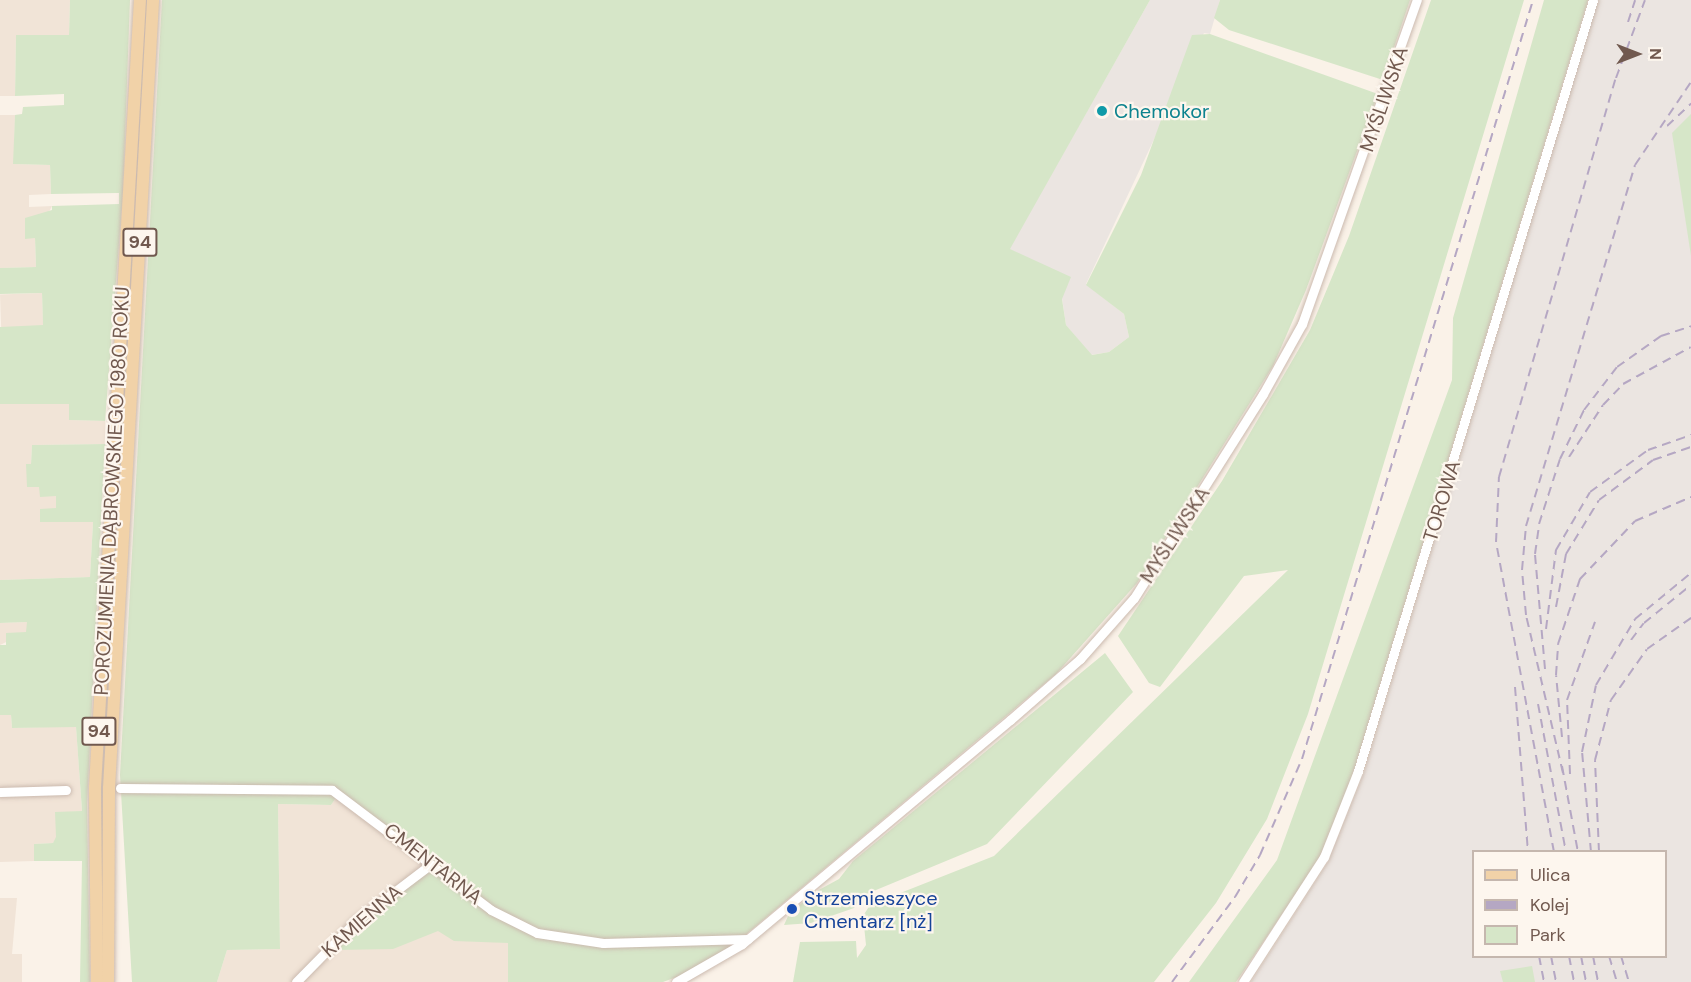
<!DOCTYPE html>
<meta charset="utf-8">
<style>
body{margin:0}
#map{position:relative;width:1691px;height:982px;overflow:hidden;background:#faf2e8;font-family:"DM Sans",sans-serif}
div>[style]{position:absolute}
.residential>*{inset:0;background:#f1e4d7;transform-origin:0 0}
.industrial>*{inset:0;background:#ebe5e1}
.green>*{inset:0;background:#d6e6c8}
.roads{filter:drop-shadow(0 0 2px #cbbaaf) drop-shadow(0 0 2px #cbbaaf)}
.minor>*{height:9px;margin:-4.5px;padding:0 4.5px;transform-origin:4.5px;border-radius:4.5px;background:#fff}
.major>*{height:12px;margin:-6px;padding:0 6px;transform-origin:6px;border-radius:6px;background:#f1d2a8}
.rail>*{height:2px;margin-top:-1px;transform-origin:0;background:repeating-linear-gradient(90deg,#b5a7c3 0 9px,transparent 0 15px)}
.dots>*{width:16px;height:16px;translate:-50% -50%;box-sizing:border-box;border:3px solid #fdf6ee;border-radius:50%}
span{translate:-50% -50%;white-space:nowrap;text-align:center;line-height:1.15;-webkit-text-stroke:4.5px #fdf6ee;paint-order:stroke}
.shield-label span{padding:2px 4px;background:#fdf6ee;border:2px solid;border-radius:4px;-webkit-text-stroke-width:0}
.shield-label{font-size:18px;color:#71594f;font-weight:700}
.street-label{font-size:20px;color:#71594f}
.culture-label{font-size:20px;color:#0d838f}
.left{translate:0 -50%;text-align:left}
.transit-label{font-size:20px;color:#164399}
.legend{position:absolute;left:1472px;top:850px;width:195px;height:108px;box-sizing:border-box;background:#fdf6ee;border:2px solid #c5b7ae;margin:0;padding:8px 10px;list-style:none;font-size:18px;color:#71594f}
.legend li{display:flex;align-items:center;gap:12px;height:30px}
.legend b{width:30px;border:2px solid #c5b7ae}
.north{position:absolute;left:1607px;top:24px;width:60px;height:60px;-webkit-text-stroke:4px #fdf6ee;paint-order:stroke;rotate:90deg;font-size:16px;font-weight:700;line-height:24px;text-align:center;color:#71594f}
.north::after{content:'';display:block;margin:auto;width:21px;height:27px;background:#71594f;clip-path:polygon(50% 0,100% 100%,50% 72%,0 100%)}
</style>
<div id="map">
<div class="residential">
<div style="clip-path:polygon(0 0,70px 0,69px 35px,16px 35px,15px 96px,0 96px)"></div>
<div style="clip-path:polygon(0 115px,15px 115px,14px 164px,50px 165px,51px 194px,29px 195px,29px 207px,52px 206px,35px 238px,36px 267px,0 268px)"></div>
<div style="left:42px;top:293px;width:33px;height:42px;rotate:88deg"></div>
<div style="clip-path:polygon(0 404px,70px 404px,69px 420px,105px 421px,105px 444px,32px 445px,31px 464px,26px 464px,39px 487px,56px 496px,56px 509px,93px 522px,90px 577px,0 580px)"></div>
<div style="clip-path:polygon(27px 622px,27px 632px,0 645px,0 623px)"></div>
<div style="clip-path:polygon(0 715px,11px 715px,12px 728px,76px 726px,82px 811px,53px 843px,34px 844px,34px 861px,0 862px)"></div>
<div style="clip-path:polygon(340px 792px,461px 885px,438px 925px,508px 943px,508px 982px,217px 982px,227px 950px,280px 949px,278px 804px,331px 805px)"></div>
<div style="clip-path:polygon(0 898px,17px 898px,12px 954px,22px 954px,22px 982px,0 982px)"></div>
</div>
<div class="industrial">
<div style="clip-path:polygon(1150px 0,1220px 0,1210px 34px,1204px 33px,1086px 284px,1124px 314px,1129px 337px,1109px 352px,1091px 355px,1066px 325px,1062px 298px,1032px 261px,1009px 249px)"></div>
<div style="clip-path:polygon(evenodd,1598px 0,1691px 0,1691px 982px,1251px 982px,1328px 862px,1364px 773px,1598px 0,1474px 852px,1666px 852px,1666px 956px,1474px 956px,1474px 852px)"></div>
</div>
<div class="green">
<div style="clip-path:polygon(70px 0,130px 0,123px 192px,105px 421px,69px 420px,69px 404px,0 404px,0 327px,43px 325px,42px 293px,0 294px,0 268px,36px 267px,35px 238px,25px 239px,25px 218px,52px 210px,52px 206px,119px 204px,119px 193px,51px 194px,50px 165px,13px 164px,15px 115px,22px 114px,23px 107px,64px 105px,64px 94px,15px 96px,16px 35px,69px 35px)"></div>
<div style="clip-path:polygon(162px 0,1150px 0,1010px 249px,1071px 277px,1062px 299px,1066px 325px,1092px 355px,1109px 352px,1129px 337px,1124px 314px,1086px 285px,1141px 175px,1192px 35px,1210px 34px,1378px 94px,1306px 290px,1273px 366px,1137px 583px,1056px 674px,731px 947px,690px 972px,663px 982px,508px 982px,508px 943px,454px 941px,438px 931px,393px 949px,336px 950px,334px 945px,357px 923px,434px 861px,340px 792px,331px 805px,278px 804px,280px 949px,227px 950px,217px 982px,132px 982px,120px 775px)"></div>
<div style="clip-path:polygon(1220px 0,1410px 0,1383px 80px,1229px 30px,1214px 18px)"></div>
<div style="clip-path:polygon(1431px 0,1524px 0,1308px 714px,1267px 819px,1216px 903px,1154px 982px,793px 982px,800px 942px,856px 941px,857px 958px,866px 945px,863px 916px,870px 905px,994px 856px,1288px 570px,1244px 576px,1160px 687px,1149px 683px,1118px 636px,1222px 481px,1310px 330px,1349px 236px)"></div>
<div style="clip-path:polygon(1544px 0,1588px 0,1349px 786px,1318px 861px,1236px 982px,1189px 982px,1277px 860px,1452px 380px,1453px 318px)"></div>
<div style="clip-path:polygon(1691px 114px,1691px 256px,1672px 133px)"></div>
<div style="clip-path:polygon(105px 444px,87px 804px,90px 982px,80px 982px,82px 861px,34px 861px,34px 844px,53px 843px,56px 837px,55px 812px,82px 811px,76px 727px,12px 728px,11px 715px,0 715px,0 645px,6px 645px,6px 633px,26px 632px,27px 622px,0 623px,0 580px,90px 577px,93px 522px,40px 522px,40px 509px,56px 508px,56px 496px,40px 497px,39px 487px,27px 487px,26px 464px,31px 464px,32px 445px)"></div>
<div style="clip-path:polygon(1105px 653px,1133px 692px,987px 844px,864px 895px,854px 908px,811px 923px,784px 925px,789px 914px,815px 892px,839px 879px,853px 861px)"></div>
<div style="clip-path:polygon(1532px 966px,1535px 982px,1503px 982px,1500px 971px)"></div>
</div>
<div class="roads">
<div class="minor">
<div style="left:120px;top:788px;width:212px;rotate:0.5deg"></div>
<div style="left:332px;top:790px;width:199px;rotate:37deg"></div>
<div style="left:491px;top:910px;width:51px;rotate:26.6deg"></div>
<div style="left:537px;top:933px;width:67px;rotate:8.6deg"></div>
<div style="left:603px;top:943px;width:145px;rotate:-1.6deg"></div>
<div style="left:0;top:792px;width:66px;rotate:-1.7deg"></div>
<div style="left:296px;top:982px;width:86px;rotate:-45.5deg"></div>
<div style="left:356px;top:921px;width:94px;rotate:-37.2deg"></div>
<div style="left:676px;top:982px;width:76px;rotate:-29.9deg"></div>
<div style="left:742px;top:944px;width:349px;rotate:-39.9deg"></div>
<div style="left:1010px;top:720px;width:93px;rotate:-41.1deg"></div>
<div style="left:1080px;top:659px;width:81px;rotate:-48.5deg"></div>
<div style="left:1134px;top:598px;width:241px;rotate:-57.7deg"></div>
<div style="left:1263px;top:394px;width:80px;rotate:-60.9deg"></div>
<div style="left:1302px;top:324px;width:344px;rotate:-70.5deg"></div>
<div style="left:1243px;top:982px;width:149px;rotate:-57.1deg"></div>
<div style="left:1324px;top:857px;width:92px;rotate:-68.4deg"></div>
<div style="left:1358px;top:771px;width:806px;rotate:-73.05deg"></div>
</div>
<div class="major">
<div style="left:97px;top:982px;width:195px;rotate:-90.6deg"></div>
<div style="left:95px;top:787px;width:788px;rotate:-86.73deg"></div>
<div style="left:108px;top:982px;width:194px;rotate:-89.7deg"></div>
<div style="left:109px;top:788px;width:789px;rotate:-86.8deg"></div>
</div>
</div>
<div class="rail">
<div style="left:1628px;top:22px;width:23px;rotate:-72deg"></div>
<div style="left:1667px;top:126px;width:33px;rotate:-43deg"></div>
<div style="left:1569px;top:457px;width:62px;rotate:-56.8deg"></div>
<div style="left:1603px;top:405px;width:29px;rotate:-46deg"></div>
<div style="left:1623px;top:384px;width:77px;rotate:-28.6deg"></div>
<div style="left:1556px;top:607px;width:54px;rotate:-79.3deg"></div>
<div style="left:1566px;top:554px;width:63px;rotate:-58.6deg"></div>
<div style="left:1599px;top:500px;width:67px;rotate:-36.5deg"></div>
<div style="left:1653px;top:460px;width:40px;rotate:-18.9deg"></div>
<div style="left:1546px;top:629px;width:80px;rotate:-82.8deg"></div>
<div style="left:1556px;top:550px;width:67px;rotate:-59.6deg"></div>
<div style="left:1590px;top:492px;width:72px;rotate:-35.9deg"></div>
<div style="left:1648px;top:450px;width:46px;rotate:-19.2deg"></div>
<div style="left:1631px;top:640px;width:21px;rotate:-53deg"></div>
<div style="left:1644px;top:623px;width:60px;rotate:-39deg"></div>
<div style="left:1545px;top:669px;width:115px;rotate:-95deg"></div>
<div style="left:1535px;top:554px;width:30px;rotate:-82deg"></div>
<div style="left:1539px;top:524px;width:68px;rotate:-72.1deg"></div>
<div style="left:1560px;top:459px;width:55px;rotate:-63.9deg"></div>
<div style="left:1584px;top:410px;width:54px;rotate:-52.5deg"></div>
<div style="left:1617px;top:367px;width:54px;rotate:-35.2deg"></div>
<div style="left:1661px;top:336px;width:32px;rotate:-18deg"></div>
<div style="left:1515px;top:687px;width:166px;rotate:85.5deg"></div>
<div style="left:1538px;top:704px;width:151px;rotate:79.3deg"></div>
<div style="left:1562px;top:737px;width:62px;rotate:-95.5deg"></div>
<div style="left:1556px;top:675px;width:31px;rotate:-86deg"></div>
<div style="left:1558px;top:644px;width:69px;rotate:-71.3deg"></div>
<div style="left:1580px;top:579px;width:80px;rotate:-46.5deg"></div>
<div style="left:1635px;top:521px;width:61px;rotate:-23.2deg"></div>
<div style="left:1562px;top:766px;width:87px;rotate:79.5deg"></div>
<div style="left:1563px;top:773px;width:162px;rotate:-103.2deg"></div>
<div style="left:1526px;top:615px;width:45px;rotate:-95.1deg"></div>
<div style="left:1522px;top:570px;width:44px;rotate:-84.8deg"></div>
<div style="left:1526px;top:526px;width:377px;rotate:-73.2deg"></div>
<div style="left:1635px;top:165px;width:100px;rotate:-56deg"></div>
<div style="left:1570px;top:774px;width:74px;rotate:-92.3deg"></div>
<div style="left:1567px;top:700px;width:83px;rotate:-70.3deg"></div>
<div style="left:1554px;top:852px;width:315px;rotate:-100.6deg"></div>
<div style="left:1496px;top:542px;width:65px;rotate:-87.4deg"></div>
<div style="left:1499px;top:477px;width:416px;rotate:-73.7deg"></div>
<div style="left:1616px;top:78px;width:83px;rotate:-69.6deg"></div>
<div style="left:1591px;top:852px;width:100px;rotate:-95.1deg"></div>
<div style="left:1582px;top:752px;width:68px;rotate:-78.2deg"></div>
<div style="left:1596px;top:685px;width:77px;rotate:-59.4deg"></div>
<div style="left:1635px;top:619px;width:72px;rotate:-39.4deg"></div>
<div style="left:1599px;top:852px;width:92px;rotate:-92.5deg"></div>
<div style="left:1595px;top:760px;width:62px;rotate:-75.1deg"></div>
<div style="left:1611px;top:700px;width:62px;rotate:-54.8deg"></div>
<div style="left:1647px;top:649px;width:54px;rotate:-35.2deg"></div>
<div style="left:1539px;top:956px;width:26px;rotate:79deg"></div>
<div style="left:1551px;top:956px;width:26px;rotate:79deg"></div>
<div style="left:1569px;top:956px;width:26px;rotate:79deg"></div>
<div style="left:1581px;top:956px;width:26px;rotate:79deg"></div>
<div style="left:1593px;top:956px;width:26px;rotate:79deg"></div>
<div style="left:1609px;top:956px;width:27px;rotate:73deg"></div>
<div style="left:1621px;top:956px;width:27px;rotate:73deg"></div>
<div style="left:1172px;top:982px;width:106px;rotate:-53.5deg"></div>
<div style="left:1235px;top:897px;width:49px;rotate:-59.2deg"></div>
<div style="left:1260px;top:855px;width:105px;rotate:-66.4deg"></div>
<div style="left:1302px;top:759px;width:793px;rotate:-73.07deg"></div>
</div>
<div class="dots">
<div style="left:1102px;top:111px;background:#0f9aa8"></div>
<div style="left:792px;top:909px;background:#1a4fb4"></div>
</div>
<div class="shield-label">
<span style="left:140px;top:242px">94</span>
<span style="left:99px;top:731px">94</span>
</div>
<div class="street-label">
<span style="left:1384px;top:99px;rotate:-71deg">MYŚLIWSKA</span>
<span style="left:112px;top:491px;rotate:-87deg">POROZUMIENIA DĄBROWSKIEGO 1980 ROKU</span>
<span style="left:1442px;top:501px;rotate:-73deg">TOROWA</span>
<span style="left:1175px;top:535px;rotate:-57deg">MYŚLIWSKA</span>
<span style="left:433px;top:864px;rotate:38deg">CMENTARNA</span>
<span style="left:362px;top:921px;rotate:-41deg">KAMIENNA</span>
</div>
<div class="culture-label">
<span class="left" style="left:1114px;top:111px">Chemokor</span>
</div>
<div class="transit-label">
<span class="left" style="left:804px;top:910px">Strzemieszyce<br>Cmentarz [nż]</span>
</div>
<ul class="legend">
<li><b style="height:8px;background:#f1d2a8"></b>Ulica</li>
<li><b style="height:8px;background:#b5a7c3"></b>Kolej</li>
<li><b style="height:16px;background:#d6e6c8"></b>Park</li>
</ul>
<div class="north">N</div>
</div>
